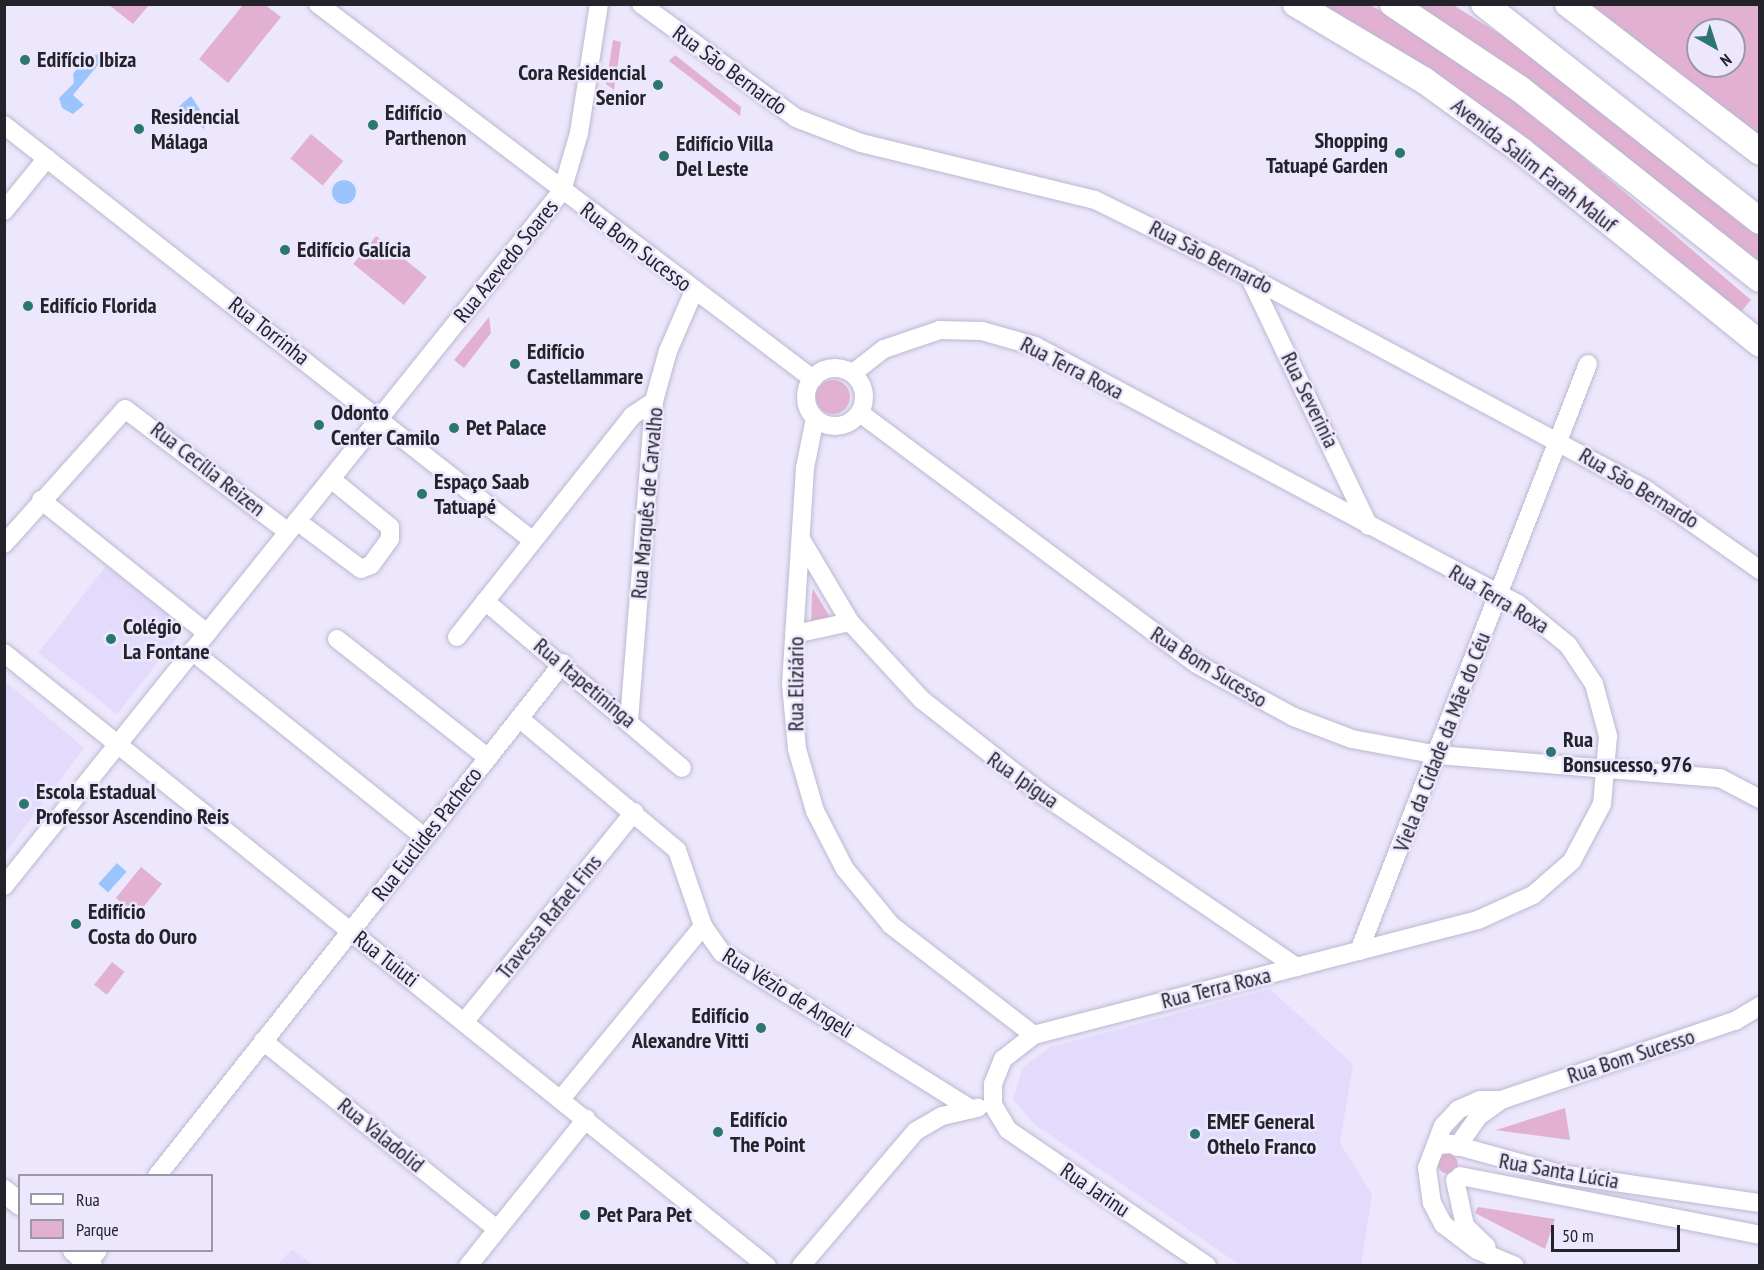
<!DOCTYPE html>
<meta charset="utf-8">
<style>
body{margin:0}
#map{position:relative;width:1764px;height:1270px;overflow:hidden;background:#ece7fc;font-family:"PT Sans Narrow",sans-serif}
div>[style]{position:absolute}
.built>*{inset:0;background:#e3dbfc;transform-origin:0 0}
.green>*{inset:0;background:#e2b1d2;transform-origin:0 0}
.round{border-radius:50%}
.water>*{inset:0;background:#9ac5fc;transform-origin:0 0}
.roads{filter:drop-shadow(0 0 2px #bdb7d1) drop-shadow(0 0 2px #bdb7d1)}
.minor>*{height:18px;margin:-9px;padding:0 9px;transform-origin:9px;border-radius:9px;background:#fff}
.minor>.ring{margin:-9px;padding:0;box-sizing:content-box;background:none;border:18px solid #fff;border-radius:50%}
.major>*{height:22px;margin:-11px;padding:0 11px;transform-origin:11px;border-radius:11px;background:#fff}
.highway>*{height:26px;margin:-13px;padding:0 13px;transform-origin:13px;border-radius:13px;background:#fff}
.dots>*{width:16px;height:16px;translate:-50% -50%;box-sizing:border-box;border:3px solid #ece7fc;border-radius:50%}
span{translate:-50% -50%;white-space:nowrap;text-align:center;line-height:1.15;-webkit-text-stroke:5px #ece7fc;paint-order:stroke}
.poi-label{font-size:22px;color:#24222b;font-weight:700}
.left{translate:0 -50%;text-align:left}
.right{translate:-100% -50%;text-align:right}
.street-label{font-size:22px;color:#24222b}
.frame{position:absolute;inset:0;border:6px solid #24222b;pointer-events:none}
.legend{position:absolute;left:18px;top:1174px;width:195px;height:78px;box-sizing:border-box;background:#ece7fc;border:2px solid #9c98a8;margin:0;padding:8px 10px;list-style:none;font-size:18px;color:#24222b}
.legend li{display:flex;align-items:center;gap:12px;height:30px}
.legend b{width:30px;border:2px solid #9c98a8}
.north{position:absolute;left:1686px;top:18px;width:60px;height:60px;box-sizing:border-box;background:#ece7fc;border:2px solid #9c98a8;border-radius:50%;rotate:141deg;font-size:16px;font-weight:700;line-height:24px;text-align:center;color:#24222b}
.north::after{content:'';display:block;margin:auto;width:21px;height:27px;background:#2b7572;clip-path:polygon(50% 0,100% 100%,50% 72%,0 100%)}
.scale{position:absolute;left:1551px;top:1225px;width:129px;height:27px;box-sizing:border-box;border:3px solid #24222b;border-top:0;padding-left:8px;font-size:18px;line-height:21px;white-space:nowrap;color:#24222b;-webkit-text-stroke:4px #ece7fc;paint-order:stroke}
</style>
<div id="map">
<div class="built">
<div style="left:106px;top:566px;width:100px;height:110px;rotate:38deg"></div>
<div style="clip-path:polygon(5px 681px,84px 748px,5px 853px)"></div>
<div style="clip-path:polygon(1270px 989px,1353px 1064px,1340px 1143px,1372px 1194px,1361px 1265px,1240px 1265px,1034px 1124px,1013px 1099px,1023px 1067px,1050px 1047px)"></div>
<div style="clip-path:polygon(292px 1249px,313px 1265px,278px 1265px)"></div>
</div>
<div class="green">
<div style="clip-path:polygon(109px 5px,149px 5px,133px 24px)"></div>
<div style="clip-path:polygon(243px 5px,265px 5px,281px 17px,228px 83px,199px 59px)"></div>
<div style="clip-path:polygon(1318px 5px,1370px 5px,1414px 29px,1528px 110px,1751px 300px,1739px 314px,1519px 132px)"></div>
<div style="clip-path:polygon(1409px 5px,1453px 5px,1532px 54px,1759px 236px,1759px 272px)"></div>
<div style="clip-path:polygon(evenodd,1592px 5px,1759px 5px,1759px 136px,1592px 5px,1698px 30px,1734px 30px,1734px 66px,1698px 66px,1698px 30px)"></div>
<div style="clip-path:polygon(613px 40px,621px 42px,614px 90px,606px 84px)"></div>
<div style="clip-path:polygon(675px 55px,741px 107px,740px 116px,669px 61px)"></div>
<div style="left:311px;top:134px;width:42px;height:32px;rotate:40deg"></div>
<div style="left:376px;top:236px;width:65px;height:36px;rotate:39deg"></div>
<div style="clip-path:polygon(489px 317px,491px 333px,464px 368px,454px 360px)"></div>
<div class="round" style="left:816px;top:380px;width:34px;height:34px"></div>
<div style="clip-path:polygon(813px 589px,831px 619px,811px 624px,812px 595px)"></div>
<div style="left:141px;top:867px;width:27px;height:40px;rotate:39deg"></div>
<div style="left:112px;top:962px;width:16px;height:29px;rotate:38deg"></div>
<div style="clip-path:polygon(1565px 1108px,1570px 1140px,1495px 1130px,1496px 1130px)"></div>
<div class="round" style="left:1438px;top:1154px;width:20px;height:20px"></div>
<div style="clip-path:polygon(1478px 1207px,1555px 1219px,1545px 1249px,1475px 1213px)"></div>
</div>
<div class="water">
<div style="clip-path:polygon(99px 54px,103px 59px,73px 95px,84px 105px,73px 114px,62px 108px,59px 98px,74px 83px,73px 74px,85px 58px)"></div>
<div style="clip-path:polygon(191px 96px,206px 119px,204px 129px,177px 108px)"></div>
<div class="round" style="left:332px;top:180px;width:24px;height:24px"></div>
<div style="left:117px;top:863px;width:13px;height:28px;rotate:42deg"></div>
</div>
<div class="roads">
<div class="minor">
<div style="left:318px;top:4px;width:621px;rotate:37.15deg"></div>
<div style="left:641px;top:4px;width:192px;rotate:36.3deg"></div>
<div style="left:796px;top:118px;width:70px;rotate:21deg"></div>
<div style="left:861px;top:143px;width:241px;rotate:13.7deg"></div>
<div style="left:1095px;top:200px;width:147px;rotate:26.2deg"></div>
<div style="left:1227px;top:265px;width:474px;rotate:28.2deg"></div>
<div style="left:1645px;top:489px;width:141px;rotate:35.2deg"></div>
<div style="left:4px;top:125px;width:672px;rotate:38.17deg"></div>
<div style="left:4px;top:211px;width:68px;rotate:-50.9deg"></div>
<div style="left:1249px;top:276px;width:277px;rotate:64.4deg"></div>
<div class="ring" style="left:806px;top:368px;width:40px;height:40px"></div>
<div style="left:853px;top:373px;width:39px;rotate:-38deg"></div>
<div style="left:884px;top:349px;width:59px;rotate:-18.7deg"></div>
<div style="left:940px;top:330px;width:42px;rotate:1.4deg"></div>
<div style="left:982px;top:331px;width:55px;rotate:15.8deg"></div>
<div style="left:1035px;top:346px;width:548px;rotate:28.11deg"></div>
<div style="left:1518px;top:604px;width:65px;rotate:39.4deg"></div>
<div style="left:1568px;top:645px;width:47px;rotate:56.3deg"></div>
<div style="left:1594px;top:684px;width:54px;rotate:74.9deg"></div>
<div style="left:1608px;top:736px;width:68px;rotate:95deg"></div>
<div style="left:1602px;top:804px;width:64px;rotate:117.8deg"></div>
<div style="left:1572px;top:861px;width:52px;rotate:138.9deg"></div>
<div style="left:1533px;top:895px;width:60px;rotate:155.6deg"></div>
<div style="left:1478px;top:920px;width:459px;rotate:165.5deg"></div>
<div style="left:1034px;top:1035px;width:39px;rotate:142deg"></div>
<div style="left:1003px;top:1059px;width:27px;rotate:112deg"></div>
<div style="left:993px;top:1084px;width:21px;rotate:90deg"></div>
<div style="left:993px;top:1105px;width:29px;rotate:59deg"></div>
<div style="left:1008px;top:1130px;width:241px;rotate:34.3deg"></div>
<div style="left:860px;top:413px;width:420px;rotate:36.7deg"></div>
<div style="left:1197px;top:664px;width:111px;rotate:28.7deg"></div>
<div style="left:1294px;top:717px;width:62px;rotate:20.8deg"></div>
<div style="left:1352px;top:739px;width:87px;rotate:10.5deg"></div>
<div style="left:1438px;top:755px;width:283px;rotate:4.7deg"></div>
<div style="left:1720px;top:778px;width:45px;rotate:27.7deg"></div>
<div style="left:815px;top:418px;width:51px;rotate:101.3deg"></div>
<div style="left:805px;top:468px;width:216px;rotate:93.7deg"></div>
<div style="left:791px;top:684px;width:65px;rotate:84.7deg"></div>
<div style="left:797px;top:749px;width:65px;rotate:73.8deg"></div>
<div style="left:815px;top:811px;width:65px;rotate:62.7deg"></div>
<div style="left:845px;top:869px;width:72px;rotate:50.6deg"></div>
<div style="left:891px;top:925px;width:180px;rotate:37.6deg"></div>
<div style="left:41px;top:500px;width:213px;rotate:38.7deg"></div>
<div style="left:297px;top:521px;width:80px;rotate:36.9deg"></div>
<div style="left:361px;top:569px;width:11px;rotate:-22deg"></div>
<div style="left:371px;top:565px;width:32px;rotate:-54deg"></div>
<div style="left:390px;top:539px;width:12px;rotate:-90deg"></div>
<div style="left:390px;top:527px;width:76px;rotate:-140.9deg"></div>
<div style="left:802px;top:541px;width:94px;rotate:59.3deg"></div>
<div style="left:850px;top:622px;width:106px;rotate:47.3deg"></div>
<div style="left:922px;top:700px;width:152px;rotate:38.1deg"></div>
<div style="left:1042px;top:794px;width:308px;rotate:34.2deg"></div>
<div style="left:4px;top:544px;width:181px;rotate:-48.1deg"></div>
<div style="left:125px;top:409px;width:204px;rotate:37deg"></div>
<div style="left:485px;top:601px;width:258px;rotate:40.3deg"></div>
<div style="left:795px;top:634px;width:56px;rotate:-12.3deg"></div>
<div style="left:457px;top:637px;width:282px;rotate:-51.6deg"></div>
<div style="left:632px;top:416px;width:27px;rotate:-34deg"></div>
<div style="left:337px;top:639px;width:191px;rotate:38.2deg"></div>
<div style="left:192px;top:651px;width:297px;rotate:38.7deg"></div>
<div style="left:4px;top:653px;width:979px;rotate:38.78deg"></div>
<div style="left:519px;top:718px;width:206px;rotate:39.9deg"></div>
<div style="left:677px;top:850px;width:80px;rotate:71.1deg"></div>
<div style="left:703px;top:926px;width:33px;rotate:55deg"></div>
<div style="left:722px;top:953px;width:294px;rotate:32.1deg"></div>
<div style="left:629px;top:721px;width:321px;rotate:-85.5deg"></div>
<div style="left:654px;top:401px;width:52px;rotate:-74.4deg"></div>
<div style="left:668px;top:351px;width:65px;rotate:-66.6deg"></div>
<div style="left:4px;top:886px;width:891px;rotate:-51.24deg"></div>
<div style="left:562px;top:191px;width:60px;rotate:-73.7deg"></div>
<div style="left:579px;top:133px;width:131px;rotate:-81.2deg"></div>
<div style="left:1359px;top:951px;width:630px;rotate:-68.69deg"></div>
<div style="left:465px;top:1021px;width:269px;rotate:-51deg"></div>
<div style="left:263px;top:1041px;width:300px;rotate:38.8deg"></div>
<div style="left:561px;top:1099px;width:224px;rotate:-50.6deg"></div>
<div style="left:1501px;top:1100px;width:21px;rotate:180deg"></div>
<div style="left:1480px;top:1100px;width:24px;rotate:156deg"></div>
<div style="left:1458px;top:1110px;width:22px;rotate:133deg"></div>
<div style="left:1443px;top:1126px;width:45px;rotate:110.9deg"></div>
<div style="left:1427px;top:1168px;width:35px;rotate:82deg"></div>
<div style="left:1432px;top:1203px;width:24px;rotate:62deg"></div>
<div style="left:1443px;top:1224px;width:43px;rotate:37.4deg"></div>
<div style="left:1477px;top:1250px;width:41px;rotate:22.8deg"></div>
<div style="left:1436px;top:1145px;width:15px;rotate:-4deg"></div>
<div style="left:1451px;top:1144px;width:113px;rotate:15.4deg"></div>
<div style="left:1560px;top:1174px;width:202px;rotate:8.3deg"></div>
<div style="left:1457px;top:1147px;width:38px;rotate:-55deg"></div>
<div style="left:1479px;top:1116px;width:27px;rotate:-36deg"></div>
<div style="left:1501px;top:1100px;width:247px;rotate:-18.7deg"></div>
<div style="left:1735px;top:1021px;width:29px;rotate:-31deg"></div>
<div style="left:157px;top:1176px;width:654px;rotate:-51.64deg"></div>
<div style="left:1460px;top:1176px;width:306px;rotate:11.1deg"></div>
<div style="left:1455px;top:1180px;width:47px;rotate:77.7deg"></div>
<div style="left:1465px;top:1226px;width:30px;rotate:44deg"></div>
<div style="left:86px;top:1266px;width:20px;rotate:-53deg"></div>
<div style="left:468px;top:1266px;width:189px;rotate:-51.2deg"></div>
<div style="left:801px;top:1266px;width:177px;rotate:-49.6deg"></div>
<div style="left:916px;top:1131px;width:30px;rotate:-30deg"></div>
<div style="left:942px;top:1116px;width:37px;rotate:-13deg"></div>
</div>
<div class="major">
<div style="left:4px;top:1191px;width:21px;rotate:39deg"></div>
<div style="left:74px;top:1250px;width:23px;rotate:43deg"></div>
</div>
<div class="highway">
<div style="left:1296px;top:4px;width:150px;rotate:30.8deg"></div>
<div style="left:1425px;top:81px;width:120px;rotate:35.8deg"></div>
<div style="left:1522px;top:151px;width:306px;rotate:39deg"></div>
<div style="left:1393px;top:4px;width:153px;rotate:33.8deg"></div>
<div style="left:1520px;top:89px;width:306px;rotate:38.4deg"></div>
<div style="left:1484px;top:4px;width:351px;rotate:38.2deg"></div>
<div style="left:1568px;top:4px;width:242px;rotate:37.6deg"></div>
</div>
</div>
<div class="dots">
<div style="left:25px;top:60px;background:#2b7572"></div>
<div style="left:658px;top:85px;background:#2b7572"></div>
<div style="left:373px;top:125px;background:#2b7572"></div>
<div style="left:139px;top:129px;background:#2b7572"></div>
<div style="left:1400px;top:153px;background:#2b7572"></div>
<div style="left:664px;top:156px;background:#2b7572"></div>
<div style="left:285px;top:250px;background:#2b7572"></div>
<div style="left:28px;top:306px;background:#2b7572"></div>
<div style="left:515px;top:364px;background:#2b7572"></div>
<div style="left:319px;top:425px;background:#2b7572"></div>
<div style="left:454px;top:428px;background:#2b7572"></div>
<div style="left:422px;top:494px;background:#2b7572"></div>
<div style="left:111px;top:639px;background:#2b7572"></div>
<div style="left:1551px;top:752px;background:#2b7572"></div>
<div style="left:24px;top:804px;background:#2b7572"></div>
<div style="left:76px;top:924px;background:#2b7572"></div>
<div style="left:761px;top:1028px;background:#2b7572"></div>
<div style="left:718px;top:1132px;background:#2b7572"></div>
<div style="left:1195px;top:1134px;background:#2b7572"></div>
<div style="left:585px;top:1215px;background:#2b7572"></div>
</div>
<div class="poi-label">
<span class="left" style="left:37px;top:60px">Edifício Ibiza</span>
<span class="right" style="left:646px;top:85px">Cora Residencial<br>Senior</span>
<span class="left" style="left:385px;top:125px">Edifício<br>Parthenon</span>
<span class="left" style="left:151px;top:129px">Residencial<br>Málaga</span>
<span class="right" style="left:1388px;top:153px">Shopping<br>Tatuapé Garden</span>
<span class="left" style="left:676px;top:156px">Edifício Villa<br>Del Leste</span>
<span class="left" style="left:297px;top:250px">Edifício Galícia</span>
<span class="left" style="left:40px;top:306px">Edifício Florida</span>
<span class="left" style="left:527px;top:364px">Edifício<br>Castellammare</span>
<span class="left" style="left:331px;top:425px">Odonto<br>Center Camilo</span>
<span class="left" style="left:466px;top:428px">Pet Palace</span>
<span class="left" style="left:434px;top:494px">Espaço Saab<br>Tatuapé</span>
<span class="left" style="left:123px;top:639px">Colégio<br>La Fontane</span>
<span class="left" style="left:1563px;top:752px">Rua<br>Bonsucesso, 976</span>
<span class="left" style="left:36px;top:804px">Escola Estadual<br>Professor Ascendino Reis</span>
<span class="left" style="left:88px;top:924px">Edifício<br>Costa do Ouro</span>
<span class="right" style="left:749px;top:1028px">Edifício<br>Alexandre Vitti</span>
<span class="left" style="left:730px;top:1132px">Edifício<br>The Point</span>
<span class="left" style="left:1207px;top:1134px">EMEF General<br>Othelo Franco</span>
<span class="left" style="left:597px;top:1215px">Pet Para Pet</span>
</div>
<div class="street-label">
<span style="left:730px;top:70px;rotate:36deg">Rua São Bernardo</span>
<span style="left:1534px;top:165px;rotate:38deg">Avenida Salim Farah Maluf</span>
<span style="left:636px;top:247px;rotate:37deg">Rua Bom Sucesso</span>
<span style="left:1211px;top:257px;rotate:27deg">Rua São Bernardo</span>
<span style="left:506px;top:261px;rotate:-51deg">Rua Azevedo Soares</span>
<span style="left:269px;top:331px;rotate:38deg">Rua Torrinha</span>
<span style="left:1072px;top:368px;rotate:27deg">Rua Terra Roxa</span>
<span style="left:1310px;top:400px;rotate:64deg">Rua Severinia</span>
<span style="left:208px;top:469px;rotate:38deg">Rua Cecília Reizen</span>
<span style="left:1639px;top:488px;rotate:31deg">Rua São Bernardo</span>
<span style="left:647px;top:503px;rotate:-85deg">Rua Marquês de Carvalho</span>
<span style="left:1499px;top:599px;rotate:31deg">Rua Terra Roxa</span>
<span style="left:1209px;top:667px;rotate:32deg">Rua Bom Sucesso</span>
<span style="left:585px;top:683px;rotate:40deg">Rua Itapetininga</span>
<span style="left:796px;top:684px;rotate:-90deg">Rua Eliziário</span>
<span style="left:1442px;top:742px;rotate:-69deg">Viela da Cidade da Mãe do Céu</span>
<span style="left:1023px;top:780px;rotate:35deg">Rua Ipigua</span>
<span style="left:427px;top:834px;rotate:-52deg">Rua Euclides Pacheco</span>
<span style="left:549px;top:917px;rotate:-51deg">Travessa Rafael Fins</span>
<span style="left:386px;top:959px;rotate:38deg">Rua Tuiuti</span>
<span style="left:1216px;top:988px;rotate:-14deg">Rua Terra Roxa</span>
<span style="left:788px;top:993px;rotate:32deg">Rua Vézio de Angeli</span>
<span style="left:1631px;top:1056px;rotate:-18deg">Rua Bom Sucesso</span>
<span style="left:381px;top:1135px;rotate:39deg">Rua Valadolid</span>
<span style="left:1559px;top:1171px;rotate:10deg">Rua Santa Lúcia</span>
<span style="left:1095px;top:1190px;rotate:34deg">Rua Jarinu</span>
</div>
<div class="frame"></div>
<ul class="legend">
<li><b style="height:8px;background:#fff"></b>Rua</li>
<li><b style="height:16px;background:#e2b1d2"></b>Parque</li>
</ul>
<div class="north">N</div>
<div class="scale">50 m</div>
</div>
